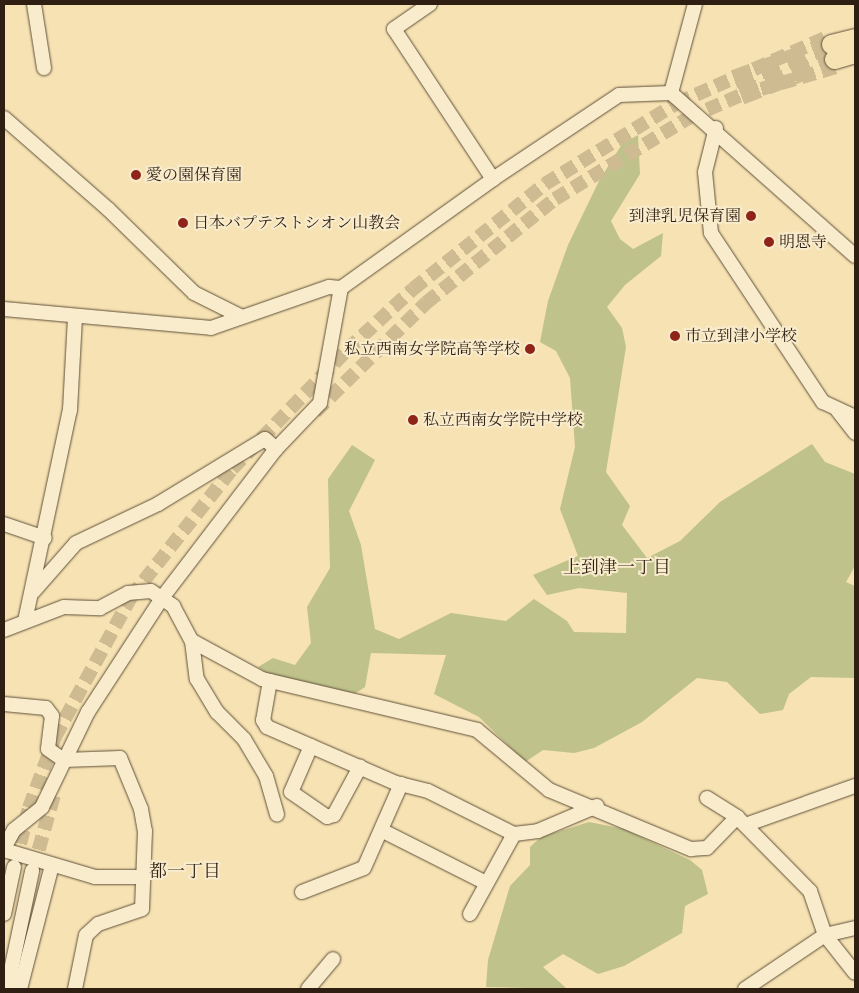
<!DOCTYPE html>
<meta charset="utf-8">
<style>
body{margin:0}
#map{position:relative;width:859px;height:993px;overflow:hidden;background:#f6e2b2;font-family:"IM FELL French Canon","Noto Serif JP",serif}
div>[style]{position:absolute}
.green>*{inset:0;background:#bfc28a}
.minor-tunnel>*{height:14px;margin-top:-7px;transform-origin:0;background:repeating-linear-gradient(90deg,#cebb92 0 14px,transparent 0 21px)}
.highway-tunnel>*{height:19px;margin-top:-9.5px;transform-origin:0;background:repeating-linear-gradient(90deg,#cebb92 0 19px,transparent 0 28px)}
.roads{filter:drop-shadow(0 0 1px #60503a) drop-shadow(0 0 1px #60503a)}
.minor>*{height:14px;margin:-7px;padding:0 7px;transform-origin:7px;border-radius:7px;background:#f9eccd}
.highway>*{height:19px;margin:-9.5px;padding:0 9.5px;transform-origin:9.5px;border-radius:9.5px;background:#f6e2b2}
.dots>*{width:14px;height:14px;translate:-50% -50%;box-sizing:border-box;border:2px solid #f9eccd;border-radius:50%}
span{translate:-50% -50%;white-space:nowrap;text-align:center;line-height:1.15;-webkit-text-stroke:4px #f9eccd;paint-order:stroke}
.poi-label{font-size:16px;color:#2e1f12}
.left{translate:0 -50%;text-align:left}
.right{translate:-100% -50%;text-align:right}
.neighbourhood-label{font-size:18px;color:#2e1f12}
.frame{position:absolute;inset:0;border:5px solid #2e1f12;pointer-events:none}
</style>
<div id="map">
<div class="green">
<div style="clip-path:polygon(638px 135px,640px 174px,611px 221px,620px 239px,633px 249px,663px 233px,661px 256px,625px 285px,607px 307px,622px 328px,626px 347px,606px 472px,630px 506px,622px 525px,647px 558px,680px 541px,720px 502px,812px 444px,825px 462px,855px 474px,855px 566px,846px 582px,855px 586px,855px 678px,811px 677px,789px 694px,783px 710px,760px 714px,727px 682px,697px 678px,642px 722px,594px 748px,574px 753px,543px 750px,525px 762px,479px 717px,434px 694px,446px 655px,371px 653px,365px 687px,353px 695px,273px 677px,258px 667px,273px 658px,295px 665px,311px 643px,307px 607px,330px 568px,328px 479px,352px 445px,375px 460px,349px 511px,361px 545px,375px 629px,399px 639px,451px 613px,506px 621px,534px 599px,567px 621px,574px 632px,626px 633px,627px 593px,579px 588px,547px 595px,533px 575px,578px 556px,560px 509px,575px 447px,570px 378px,556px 351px,540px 342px,548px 301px,568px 245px,599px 181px,622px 144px)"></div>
<div style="clip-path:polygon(589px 822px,624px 829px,690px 860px,702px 870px,708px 894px,685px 906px,682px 933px,624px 966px,598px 974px,563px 954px,543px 967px,567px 989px,486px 987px,488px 960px,510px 886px,530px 865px,530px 847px,541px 837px)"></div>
</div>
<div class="minor-tunnel">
<div style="left:315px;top:412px;width:156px;rotate:-44.5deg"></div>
<div style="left:426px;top:303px;width:166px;rotate:-38.9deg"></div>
<div style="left:555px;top:199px;width:156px;rotate:-31.3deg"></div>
<div style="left:688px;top:118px;width:58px;rotate:-23.5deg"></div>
<div style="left:741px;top:95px;width:99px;rotate:-16.4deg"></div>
<div style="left:15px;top:864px;width:58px;rotate:-76deg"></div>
<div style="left:29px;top:808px;width:76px;rotate:-69.9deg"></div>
<div style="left:55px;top:737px;width:159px;rotate:-61.5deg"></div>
<div style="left:131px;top:597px;width:163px;rotate:-51.7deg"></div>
<div style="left:232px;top:469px;width:165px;rotate:-46deg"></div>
<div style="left:347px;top:350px;width:90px;rotate:-42.7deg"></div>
<div style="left:413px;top:289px;width:169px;rotate:-38.5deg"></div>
<div style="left:545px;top:184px;width:155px;rotate:-31.5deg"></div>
<div style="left:677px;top:103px;width:164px;rotate:-23.7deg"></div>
<div style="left:33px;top:870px;width:78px;rotate:-74.4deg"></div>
</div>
<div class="highway-tunnel">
<div style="left:734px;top:79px;width:103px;rotate:-19.8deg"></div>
<div style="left:741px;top:95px;width:100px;rotate:-21.2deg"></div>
</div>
<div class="roads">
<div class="minor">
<div style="left:34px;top:4px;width:65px;rotate:81.1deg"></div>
<div style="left:430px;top:4px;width:44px;rotate:145.2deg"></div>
<div style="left:394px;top:29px;width:180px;rotate:56.6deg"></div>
<div style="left:671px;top:93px;width:92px;rotate:-74.9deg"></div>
<div style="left:4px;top:118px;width:138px;rotate:41.2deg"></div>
<div style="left:108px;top:209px;width:120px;rotate:44.3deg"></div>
<div style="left:194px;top:293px;width:51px;rotate:26.6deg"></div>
<div style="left:716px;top:128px;width:45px;rotate:104deg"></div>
<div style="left:705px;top:172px;width:61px;rotate:84.4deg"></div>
<div style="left:711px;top:233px;width:203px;rotate:56.5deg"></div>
<div style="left:823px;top:402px;width:35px;rotate:25deg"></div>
<div style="left:4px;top:309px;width:208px;rotate:5.2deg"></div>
<div style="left:211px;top:328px;width:125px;rotate:-19.2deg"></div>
<div style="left:329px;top:287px;width:12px;rotate:5deg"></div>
<div style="left:838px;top:411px;width:28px;rotate:52deg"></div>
<div style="left:4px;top:524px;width:43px;rotate:18.9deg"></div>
<div style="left:33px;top:592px;width:65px;rotate:-48.7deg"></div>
<div style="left:76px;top:543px;width:91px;rotate:-25.4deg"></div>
<div style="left:158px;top:504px;width:125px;rotate:-31.3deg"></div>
<div style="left:265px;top:439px;width:15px;rotate:42deg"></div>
<div style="left:25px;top:621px;width:216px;rotate:-78deg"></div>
<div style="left:70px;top:410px;width:93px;rotate:-86.9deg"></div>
<div style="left:4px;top:630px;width:64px;rotate:-21deg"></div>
<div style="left:64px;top:607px;width:36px;rotate:2deg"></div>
<div style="left:100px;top:608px;width:32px;rotate:-28deg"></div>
<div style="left:128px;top:593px;width:23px;rotate:-5deg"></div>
<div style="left:151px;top:591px;width:27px;rotate:34deg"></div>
<div style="left:173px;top:606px;width:40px;rotate:62deg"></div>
<div style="left:192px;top:641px;width:80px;rotate:28.5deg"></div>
<div style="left:262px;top:679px;width:221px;rotate:13.3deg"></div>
<div style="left:477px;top:730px;width:94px;rotate:39.8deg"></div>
<div style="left:549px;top:790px;width:154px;rotate:22.6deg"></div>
<div style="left:691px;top:849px;width:16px;rotate:-4deg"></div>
<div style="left:707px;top:848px;width:43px;rotate:-45.9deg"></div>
<div style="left:737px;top:817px;width:104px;rotate:45.4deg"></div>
<div style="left:810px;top:891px;width:46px;rotate:71.2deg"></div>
<div style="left:825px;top:935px;width:48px;rotate:51.7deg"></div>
<div style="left:192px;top:641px;width:38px;rotate:83deg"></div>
<div style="left:197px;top:679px;width:39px;rotate:59deg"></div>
<div style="left:217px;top:712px;width:38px;rotate:45deg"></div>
<div style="left:244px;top:739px;width:43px;rotate:59.3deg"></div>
<div style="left:266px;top:776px;width:40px;rotate:74deg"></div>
<div style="left:270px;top:681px;width:40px;rotate:100deg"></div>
<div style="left:263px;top:720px;width:8px;rotate:60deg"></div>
<div style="left:267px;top:727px;width:141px;rotate:23.5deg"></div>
<div style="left:396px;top:783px;width:33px;rotate:14deg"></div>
<div style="left:428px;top:791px;width:96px;rotate:26.6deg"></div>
<div style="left:514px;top:834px;width:24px;rotate:-7deg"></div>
<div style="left:538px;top:831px;width:64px;rotate:-23deg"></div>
<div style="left:4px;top:704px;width:42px;rotate:5.4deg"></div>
<div style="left:46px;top:708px;width:10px;rotate:53deg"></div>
<div style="left:52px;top:716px;width:33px;rotate:97deg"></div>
<div style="left:48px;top:749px;width:19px;rotate:35deg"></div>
<div style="left:64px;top:760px;width:56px;rotate:-2deg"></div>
<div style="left:120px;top:758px;width:55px;rotate:67.6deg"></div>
<div style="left:141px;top:809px;width:22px;rotate:80deg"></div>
<div style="left:145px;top:831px;width:78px;rotate:92.2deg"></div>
<div style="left:142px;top:909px;width:46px;rotate:161.2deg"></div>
<div style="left:98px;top:924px;width:16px;rotate:137deg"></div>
<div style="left:86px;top:935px;width:55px;rotate:101.5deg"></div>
<div style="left:311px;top:746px;width:50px;rotate:113.5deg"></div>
<div style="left:291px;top:792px;width:44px;rotate:34.8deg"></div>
<div style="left:327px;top:817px;width:7px;rotate:-16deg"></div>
<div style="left:334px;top:815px;width:55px;rotate:-61.6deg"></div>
<div style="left:707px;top:798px;width:36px;rotate:32deg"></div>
<div style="left:748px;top:824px;width:114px;rotate:-19.6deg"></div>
<div style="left:383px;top:831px;width:115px;rotate:26.8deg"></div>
<div style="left:4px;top:848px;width:21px;rotate:-61deg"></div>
<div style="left:14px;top:830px;width:36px;rotate:-39deg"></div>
<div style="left:42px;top:807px;width:106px;rotate:-64.2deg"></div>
<div style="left:88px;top:712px;width:136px;rotate:-57deg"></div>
<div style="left:162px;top:598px;width:188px;rotate:-52.6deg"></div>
<div style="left:276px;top:449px;width:64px;rotate:-46.3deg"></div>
<div style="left:320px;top:403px;width:117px;rotate:-79.7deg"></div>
<div style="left:341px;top:288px;width:187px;rotate:-35.6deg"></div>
<div style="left:493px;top:179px;width:151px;rotate:-33.7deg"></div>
<div style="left:619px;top:95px;width:52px;rotate:-2.2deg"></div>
<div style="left:671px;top:93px;width:246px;rotate:41.5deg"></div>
<div style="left:4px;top:850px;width:95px;rotate:16.5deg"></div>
<div style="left:95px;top:877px;width:48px"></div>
<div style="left:302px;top:892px;width:66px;rotate:-21.2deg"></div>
<div style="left:364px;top:868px;width:92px;rotate:-66.2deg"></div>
<div style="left:4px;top:914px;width:48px;rotate:-78deg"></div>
<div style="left:470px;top:914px;width:91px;rotate:-61.2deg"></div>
<div style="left:7px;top:989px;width:121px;rotate:-78deg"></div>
<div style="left:20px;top:989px;width:128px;rotate:-75.5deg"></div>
<div style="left:308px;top:989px;width:39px;rotate:-50deg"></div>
<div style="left:745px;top:989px;width:97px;rotate:-34deg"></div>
<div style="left:825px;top:935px;width:31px;rotate:-13deg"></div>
</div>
<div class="highway">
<div style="left:831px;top:44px;width:25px;rotate:-14deg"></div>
<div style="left:834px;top:59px;width:22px;rotate:-16deg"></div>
</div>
</div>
<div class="dots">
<div style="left:136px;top:175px;background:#8f2418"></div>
<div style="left:751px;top:216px;background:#8f2418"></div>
<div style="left:183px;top:223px;background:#8f2418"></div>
<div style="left:769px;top:242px;background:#8f2418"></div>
<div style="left:675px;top:336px;background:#8f2418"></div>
<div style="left:530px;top:349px;background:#8f2418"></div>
<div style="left:413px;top:420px;background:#8f2418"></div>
</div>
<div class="poi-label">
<span class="left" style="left:146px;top:175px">愛の園保育園</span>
<span class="right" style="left:741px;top:216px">到津乳児保育園</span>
<span class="left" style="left:193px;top:223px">日本バプテストシオン山教会</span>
<span class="left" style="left:779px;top:242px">明恩寺</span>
<span class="left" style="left:685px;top:336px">市立到津小学校</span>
<span class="right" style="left:520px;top:349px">私立西南女学院高等学校</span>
<span class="left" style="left:423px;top:420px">私立西南女学院中学校</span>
</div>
<div class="neighbourhood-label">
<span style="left:617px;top:568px">上到津一丁目</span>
<span style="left:185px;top:872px">都一丁目</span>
</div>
<div class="frame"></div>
</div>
